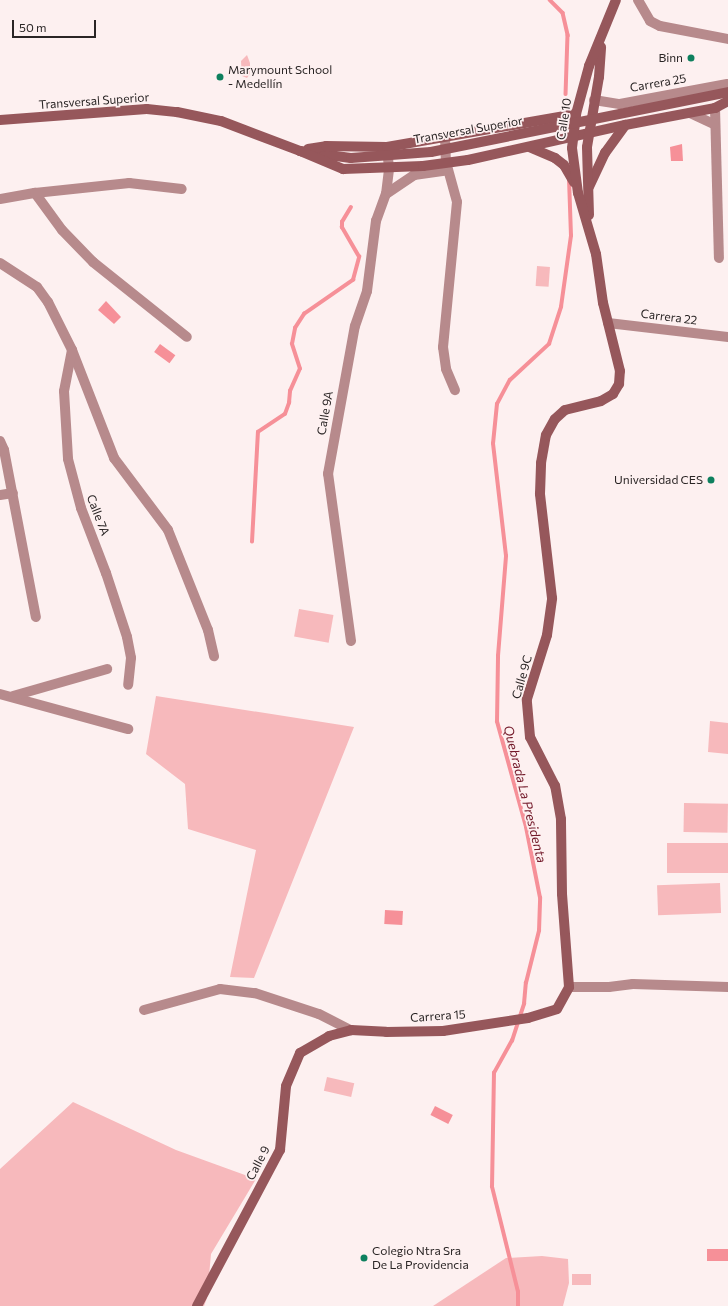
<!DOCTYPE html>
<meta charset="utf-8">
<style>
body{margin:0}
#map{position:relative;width:728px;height:1306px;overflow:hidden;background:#fdf0f0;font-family:Commissioner,sans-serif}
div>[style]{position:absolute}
.green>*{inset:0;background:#f7b9bc;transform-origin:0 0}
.water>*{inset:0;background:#f69098;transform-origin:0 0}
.stream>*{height:3.5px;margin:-1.75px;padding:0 1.75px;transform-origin:1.75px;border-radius:1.75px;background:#f69098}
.street>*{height:10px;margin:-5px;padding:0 5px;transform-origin:5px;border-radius:5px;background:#b78a8c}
.secondary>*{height:10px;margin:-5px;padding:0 5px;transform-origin:5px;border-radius:5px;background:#96575b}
.secondary-bridge>*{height:10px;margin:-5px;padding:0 5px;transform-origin:5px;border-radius:5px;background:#96575b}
.dots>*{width:11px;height:11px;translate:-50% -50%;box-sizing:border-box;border:2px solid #fdf0f0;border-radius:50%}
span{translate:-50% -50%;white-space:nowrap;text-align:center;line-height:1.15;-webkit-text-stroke:3.5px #fdf0f0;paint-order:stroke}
.poi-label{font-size:12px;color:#2a2525}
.right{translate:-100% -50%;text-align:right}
.left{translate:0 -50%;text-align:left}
.street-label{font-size:12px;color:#2a2525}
.water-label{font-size:13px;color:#741b2b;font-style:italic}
.scale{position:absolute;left:12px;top:20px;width:84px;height:18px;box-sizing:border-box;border:2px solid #2a2525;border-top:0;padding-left:5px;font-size:12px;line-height:14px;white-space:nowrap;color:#2a2525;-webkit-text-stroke:3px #fdf0f0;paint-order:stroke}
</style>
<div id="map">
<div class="green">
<div style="clip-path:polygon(247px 55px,250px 63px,250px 74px,247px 78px,242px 76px,241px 61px)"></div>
<div style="left:537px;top:266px;width:13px;height:20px;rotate:4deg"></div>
<div style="left:299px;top:609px;width:35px;height:28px;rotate:10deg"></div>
<div style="clip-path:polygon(156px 696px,354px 727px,254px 978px,230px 977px,256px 850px,188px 829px,185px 784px,146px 754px)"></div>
<div style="clip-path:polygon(710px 721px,728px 723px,728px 754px,708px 752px)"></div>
<div style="left:684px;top:803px;width:44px;height:29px;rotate:1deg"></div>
<div style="left:728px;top:843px;width:30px;height:61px;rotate:90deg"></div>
<div style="left:720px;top:883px;width:30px;height:63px;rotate:88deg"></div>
<div style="left:327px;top:1077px;width:28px;height:14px;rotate:13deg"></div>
<div style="clip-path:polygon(73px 1102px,176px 1150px,256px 1179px,211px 1254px,207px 1298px,204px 1306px,0 1306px,0 1169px)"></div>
<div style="clip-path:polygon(542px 1256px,568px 1259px,569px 1283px,563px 1306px,433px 1306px,506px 1258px)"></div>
<div style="left:572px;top:1274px;width:19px;height:11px"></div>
</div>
<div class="water">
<div style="clip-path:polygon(682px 144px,683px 161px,671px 161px,670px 147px)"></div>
<div style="clip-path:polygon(106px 301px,121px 317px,114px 324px,98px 310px)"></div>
<div style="left:160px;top:344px;width:19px;height:10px;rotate:36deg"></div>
<div style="left:385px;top:910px;width:18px;height:14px;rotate:3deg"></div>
<div style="left:435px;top:1106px;width:20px;height:10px;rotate:27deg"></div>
<div style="left:707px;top:1249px;width:21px;height:12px"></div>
</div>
<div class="stream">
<div style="left:550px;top:0;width:18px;rotate:45deg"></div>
<div style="left:563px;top:13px;width:23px;rotate:77deg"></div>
<div style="left:568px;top:35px;width:59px;rotate:91.9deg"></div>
<div style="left:252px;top:542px;width:110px;rotate:-86.9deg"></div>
<div style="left:258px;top:432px;width:32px;rotate:-34deg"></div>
<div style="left:285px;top:414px;width:12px;rotate:-70deg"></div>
<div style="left:289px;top:403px;width:12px;rotate:-85deg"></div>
<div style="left:290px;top:391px;width:24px;rotate:-66deg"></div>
<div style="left:300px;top:369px;width:26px;rotate:-108deg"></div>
<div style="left:292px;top:344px;width:16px;rotate:-79deg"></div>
<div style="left:295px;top:328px;width:17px;rotate:-57deg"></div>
<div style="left:304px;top:314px;width:60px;rotate:-34.8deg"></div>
<div style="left:353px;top:280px;width:24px;rotate:-75deg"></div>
<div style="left:359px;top:257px;width:34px;rotate:-120deg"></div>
<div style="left:342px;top:228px;width:6px;rotate:-90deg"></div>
<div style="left:342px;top:222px;width:17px;rotate:-59deg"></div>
<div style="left:518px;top:1306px;width:14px;rotate:-90deg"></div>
<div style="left:518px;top:1292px;width:108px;rotate:-103.9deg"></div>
<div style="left:492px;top:1187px;width:114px;rotate:-89deg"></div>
<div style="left:494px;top:1073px;width:37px;rotate:-61deg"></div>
<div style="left:512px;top:1041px;width:39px;rotate:-72deg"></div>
<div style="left:524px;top:1004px;width:21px;rotate:-85deg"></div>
<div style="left:526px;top:983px;width:54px;rotate:-76deg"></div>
<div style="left:539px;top:931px;width:33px;rotate:-88deg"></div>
<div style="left:540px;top:898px;width:72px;rotate:-101.2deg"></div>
<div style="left:526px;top:827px;width:109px;rotate:-105.4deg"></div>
<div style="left:497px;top:722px;width:66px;rotate:-89.1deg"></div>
<div style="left:498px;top:656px;width:100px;rotate:-85.4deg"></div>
<div style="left:506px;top:556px;width:113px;rotate:-96.6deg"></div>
<div style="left:493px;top:444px;width:40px;rotate:-84.3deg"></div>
<div style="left:497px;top:404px;width:27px;rotate:-62deg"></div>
<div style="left:510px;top:380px;width:53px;rotate:-42.7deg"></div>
<div style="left:549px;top:344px;width:39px;rotate:-72deg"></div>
<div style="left:561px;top:307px;width:72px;rotate:-82deg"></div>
<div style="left:571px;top:236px;width:57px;rotate:-92deg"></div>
</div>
<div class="street">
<div style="left:638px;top:0;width:24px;rotate:60deg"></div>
<div style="left:650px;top:21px;width:11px;rotate:27deg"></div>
<div style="left:660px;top:26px;width:69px;rotate:10.8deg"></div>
<div style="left:594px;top:100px;width:26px;rotate:9deg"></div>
<div style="left:620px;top:104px;width:109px;rotate:-10.6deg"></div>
<div style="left:715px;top:108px;width:150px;rotate:88.5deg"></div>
<div style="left:690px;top:113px;width:26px;rotate:25deg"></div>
<div style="left:445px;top:136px;width:26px;rotate:88deg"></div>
<div style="left:446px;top:162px;width:41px;rotate:74.6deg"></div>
<div style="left:457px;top:202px;width:146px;rotate:95.5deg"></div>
<div style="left:443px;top:347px;width:22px;rotate:82deg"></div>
<div style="left:446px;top:369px;width:23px;rotate:67deg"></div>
<div style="left:35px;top:193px;width:46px;rotate:53.9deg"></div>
<div style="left:62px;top:230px;width:45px;rotate:45.9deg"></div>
<div style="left:93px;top:262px;width:120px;rotate:38.6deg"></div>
<div style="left:386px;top:194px;width:34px;rotate:-34deg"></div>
<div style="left:414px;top:175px;width:34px;rotate:-8deg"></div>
<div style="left:0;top:199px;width:36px;rotate:-10deg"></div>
<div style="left:35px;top:193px;width:95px;rotate:-6.1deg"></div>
<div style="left:129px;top:183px;width:53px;rotate:6.5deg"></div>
<div style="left:0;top:263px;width:44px;rotate:33deg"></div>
<div style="left:37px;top:287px;width:19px;rotate:54deg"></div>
<div style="left:48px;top:302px;width:54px;rotate:63.4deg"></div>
<div style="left:72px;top:350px;width:116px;rotate:68.7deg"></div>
<div style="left:114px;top:458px;width:90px;rotate:53.1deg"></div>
<div style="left:168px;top:530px;width:108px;rotate:68.2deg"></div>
<div style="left:208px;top:630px;width:27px;rotate:77deg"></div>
<div style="left:608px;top:323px;width:121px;rotate:6.7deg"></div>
<div style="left:72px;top:350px;width:42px;rotate:101deg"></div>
<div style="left:64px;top:391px;width:68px;rotate:86.6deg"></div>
<div style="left:68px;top:459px;width:51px;rotate:75.1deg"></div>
<div style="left:81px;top:508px;width:70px;rotate:69deg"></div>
<div style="left:106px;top:573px;width:67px;rotate:71.8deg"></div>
<div style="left:127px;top:637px;width:21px;rotate:79deg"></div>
<div style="left:131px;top:658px;width:27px;rotate:96deg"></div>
<div style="left:0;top:441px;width:10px;rotate:66deg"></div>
<div style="left:4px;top:450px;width:170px;rotate:79.2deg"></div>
<div style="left:0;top:495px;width:13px;rotate:-9deg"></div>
<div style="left:351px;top:641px;width:169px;rotate:-97.8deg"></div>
<div style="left:328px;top:474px;width:150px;rotate:-79.7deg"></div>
<div style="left:355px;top:326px;width:37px;rotate:-71deg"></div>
<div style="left:367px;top:291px;width:71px;rotate:-82.7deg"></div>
<div style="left:376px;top:221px;width:29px;rotate:-70deg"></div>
<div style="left:386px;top:194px;width:25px;rotate:-83deg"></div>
<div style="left:389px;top:169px;width:22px;rotate:-95deg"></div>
<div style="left:0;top:694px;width:133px;rotate:15.3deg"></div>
<div style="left:13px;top:696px;width:98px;rotate:-16deg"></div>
<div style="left:569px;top:987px;width:40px"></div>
<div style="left:609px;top:987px;width:24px;rotate:-7deg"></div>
<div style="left:633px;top:984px;width:95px;rotate:1.8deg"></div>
<div style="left:144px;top:1010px;width:79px;rotate:-15.4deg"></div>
<div style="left:220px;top:989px;width:35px;rotate:7deg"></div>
<div style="left:255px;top:993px;width:67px;rotate:18.2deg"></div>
<div style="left:319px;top:1014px;width:36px;rotate:27deg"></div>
</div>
<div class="secondary">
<div style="left:0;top:120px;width:147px;rotate:-4.3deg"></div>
<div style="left:147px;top:109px;width:30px;rotate:6deg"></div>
<div style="left:177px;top:112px;width:45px;rotate:11.6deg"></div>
<div style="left:221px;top:121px;width:85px;rotate:20.8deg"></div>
<div style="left:300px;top:151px;width:51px;rotate:7.8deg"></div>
<div style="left:529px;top:147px;width:28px;rotate:23deg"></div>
<div style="left:555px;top:158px;width:11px;rotate:38deg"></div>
<div style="left:564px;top:165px;width:20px;rotate:60deg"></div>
<div style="left:308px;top:149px;width:18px;rotate:-9deg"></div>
<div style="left:326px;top:146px;width:61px;rotate:0.9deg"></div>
<div style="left:387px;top:147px;width:192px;rotate:-9.9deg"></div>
<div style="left:300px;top:151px;width:47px;rotate:22.7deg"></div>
<div style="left:343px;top:169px;width:80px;rotate:-2.1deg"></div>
<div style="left:423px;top:166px;width:45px;rotate:-7.6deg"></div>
<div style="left:468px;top:160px;width:161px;rotate:-12.6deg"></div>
<div style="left:625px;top:125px;width:92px;rotate:-10.7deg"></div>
<div style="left:715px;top:108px;width:15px;rotate:-28deg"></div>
<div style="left:589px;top:187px;width:38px;rotate:-65deg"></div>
<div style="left:605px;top:153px;width:34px;rotate:-54deg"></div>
<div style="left:589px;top:215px;width:68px;rotate:-91.7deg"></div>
<div style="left:587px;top:147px;width:71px;rotate:-80.3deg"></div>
<div style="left:599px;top:77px;width:30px;rotate:-86deg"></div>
<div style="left:197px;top:1306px;width:177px;rotate:-62deg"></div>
<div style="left:280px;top:1150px;width:64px;rotate:-84.6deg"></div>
<div style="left:286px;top:1086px;width:36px;rotate:-67deg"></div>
<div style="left:300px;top:1053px;width:34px;rotate:-30deg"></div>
<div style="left:329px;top:1036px;width:23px;rotate:-15deg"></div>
<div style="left:351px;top:1030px;width:35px;rotate:3deg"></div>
<div style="left:386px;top:1032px;width:57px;rotate:-1deg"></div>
<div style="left:443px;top:1031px;width:86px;rotate:-8.7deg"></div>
<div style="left:528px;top:1018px;width:30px;rotate:-17deg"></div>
<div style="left:557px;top:1009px;width:25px;rotate:-61deg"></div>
<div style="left:569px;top:987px;width:93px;rotate:-94.3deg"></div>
<div style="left:562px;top:894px;width:75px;rotate:-90.8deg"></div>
<div style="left:561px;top:819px;width:34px;rotate:-100deg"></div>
<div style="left:555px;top:786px;width:55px;rotate:-117deg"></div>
<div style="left:530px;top:737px;width:38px;rotate:-95deg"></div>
<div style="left:527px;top:699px;width:67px;rotate:-72.6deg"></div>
<div style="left:547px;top:635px;width:37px;rotate:-82deg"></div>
<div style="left:552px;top:598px;width:105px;rotate:-96.6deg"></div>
<div style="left:540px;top:494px;width:31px;rotate:-88deg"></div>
<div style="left:541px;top:463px;width:28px;rotate:-80deg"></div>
<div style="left:546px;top:435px;width:18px;rotate:-61deg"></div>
<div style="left:555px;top:419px;width:13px;rotate:-42deg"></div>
<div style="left:565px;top:410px;width:37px;rotate:-14deg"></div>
<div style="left:601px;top:401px;width:14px;rotate:-30deg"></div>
<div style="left:613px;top:394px;width:12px;rotate:-59deg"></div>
<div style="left:619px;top:384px;width:13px;rotate:-86deg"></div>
<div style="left:620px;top:371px;width:70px;rotate:-104deg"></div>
<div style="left:603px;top:303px;width:49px;rotate:-98.1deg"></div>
<div style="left:596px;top:254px;width:64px;rotate:-106.4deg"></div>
<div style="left:578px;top:193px;width:45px;rotate:-97.6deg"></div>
<div style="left:572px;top:148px;width:34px;rotate:-83deg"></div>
<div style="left:576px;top:114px;width:50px;rotate:-74.8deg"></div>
<div style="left:589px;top:66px;width:71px;rotate:-67.8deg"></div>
</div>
<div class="secondary-bridge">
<div style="left:351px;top:158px;width:80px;rotate:-4.3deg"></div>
<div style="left:431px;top:152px;width:303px;rotate:-11.4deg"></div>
</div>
<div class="dots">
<div style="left:691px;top:58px;background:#0e805e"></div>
<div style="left:220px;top:77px;background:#0e805e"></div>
<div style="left:711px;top:480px;background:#0e805e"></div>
<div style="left:364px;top:1258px;background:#0e805e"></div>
</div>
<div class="poi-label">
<span class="right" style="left:683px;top:58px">Binn</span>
<span class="left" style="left:228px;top:77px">Marymount School<br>- Medellín</span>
<span class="right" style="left:703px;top:480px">Universidad CES</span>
<span class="left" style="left:372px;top:1258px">Colegio Ntra Sra<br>De La Providencia</span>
</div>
<div class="street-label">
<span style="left:658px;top:83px;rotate:-10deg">Carrera 25</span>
<span style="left:94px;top:101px;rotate:-4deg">Transversal Superior</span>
<span style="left:564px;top:119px;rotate:-81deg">Calle 10</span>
<span style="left:468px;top:130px;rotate:-10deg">Transversal Superior</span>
<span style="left:669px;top:317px;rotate:7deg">Carrera 22</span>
<span style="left:325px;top:413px;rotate:-80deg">Calle 9A</span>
<span style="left:98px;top:515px;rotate:69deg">Calle 7A</span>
<span style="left:522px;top:677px;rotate:-74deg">Calle 9C</span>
<span style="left:438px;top:1016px;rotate:-4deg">Carrera 15</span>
<span style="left:258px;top:1163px;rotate:-63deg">Calle 9</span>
</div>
<div class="water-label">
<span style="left:525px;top:794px;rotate:76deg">Quebrada La Presidenta</span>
</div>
<div class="scale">50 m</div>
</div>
